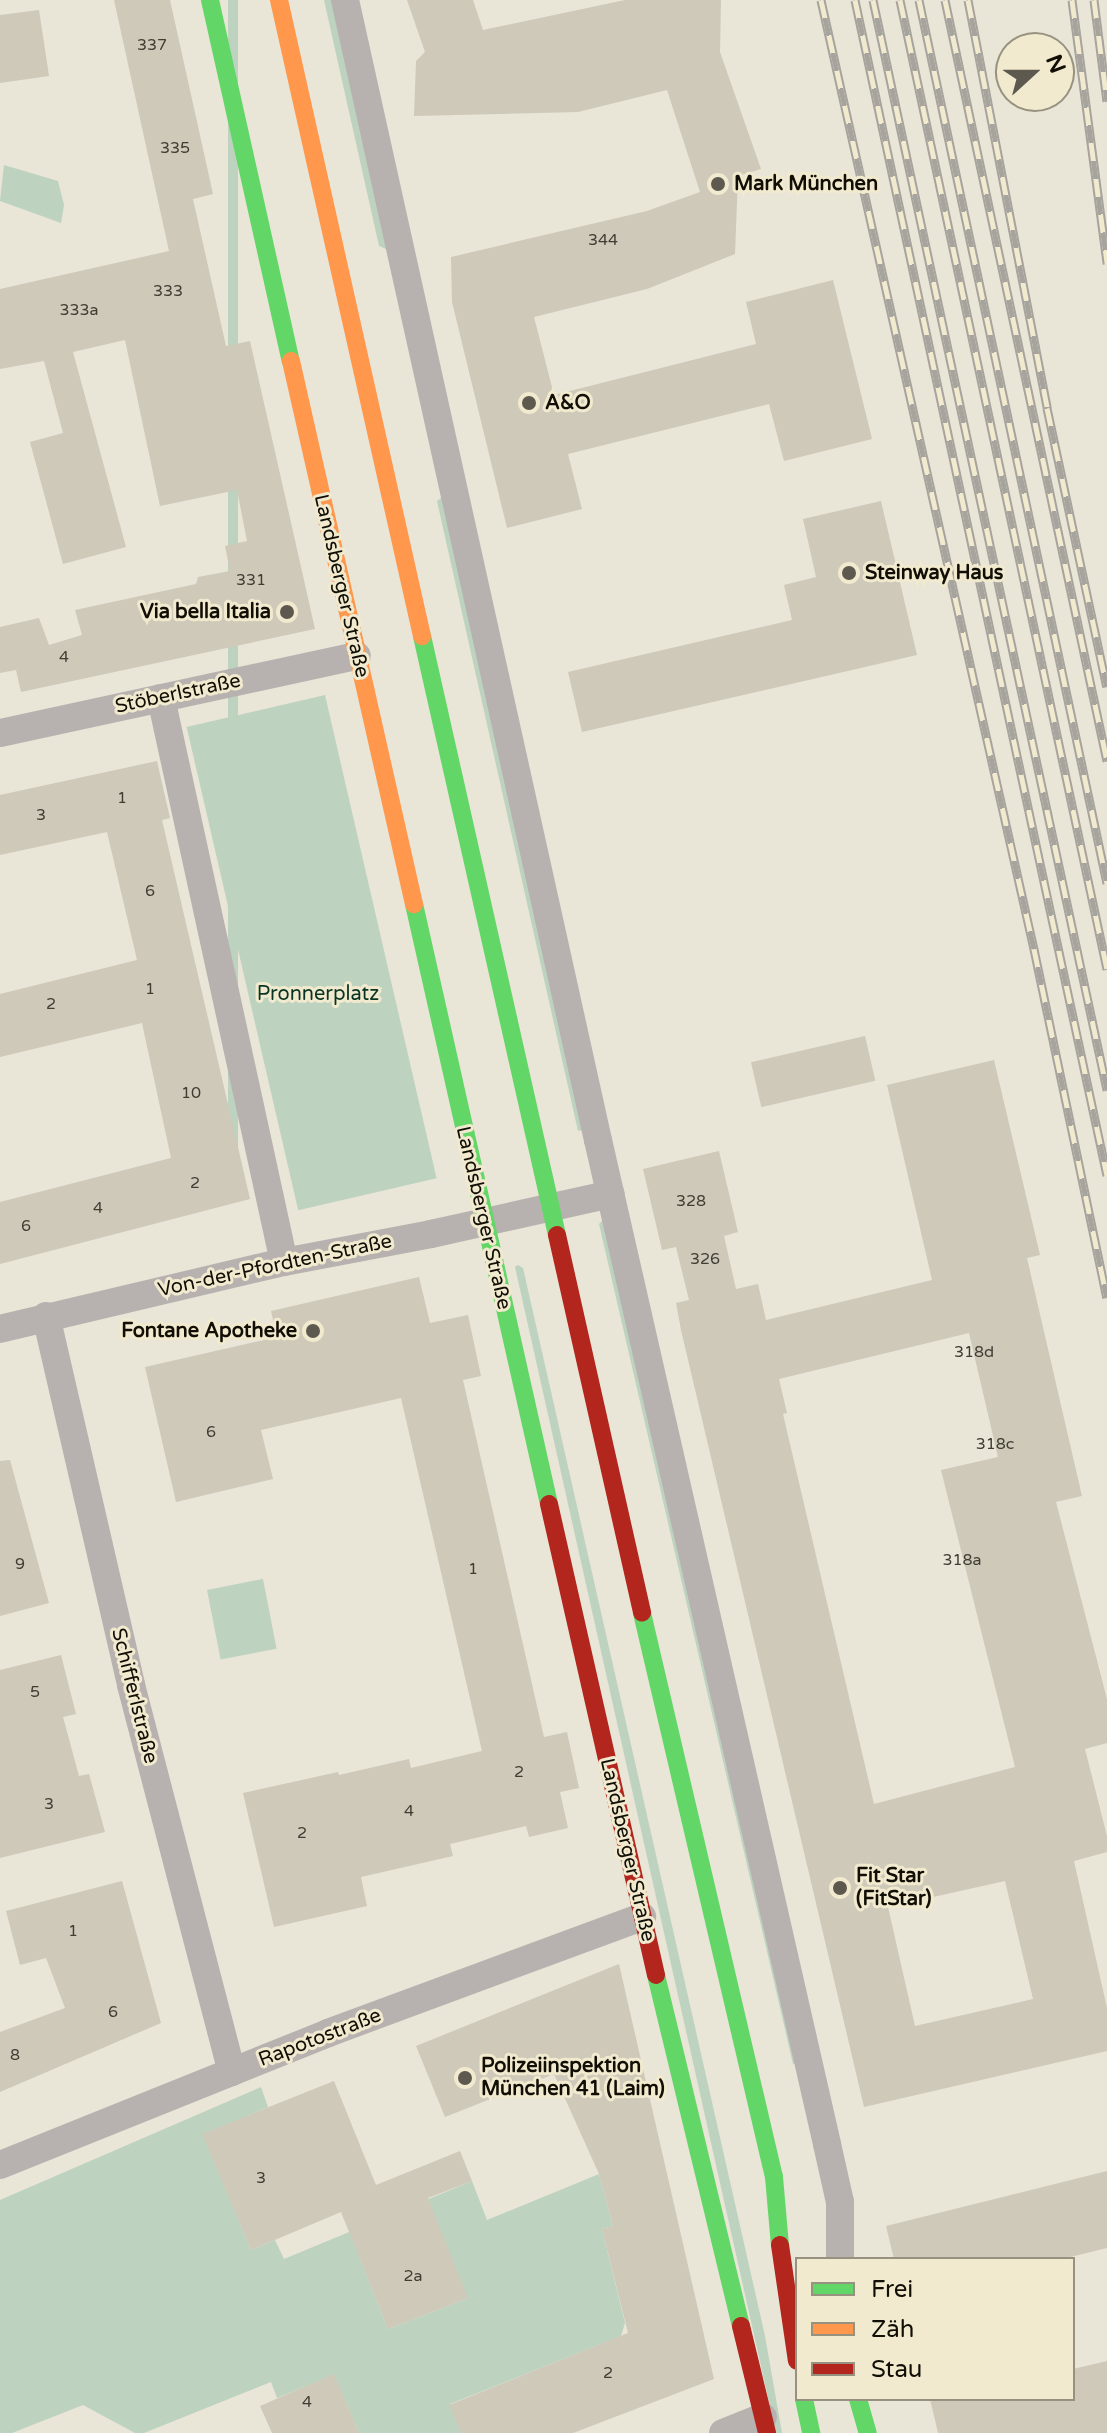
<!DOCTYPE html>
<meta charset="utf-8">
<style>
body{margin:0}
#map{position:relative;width:1107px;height:2433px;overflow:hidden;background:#e9e5d7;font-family:"Varela Round",sans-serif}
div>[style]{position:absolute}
.green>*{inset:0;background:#bdd3c0;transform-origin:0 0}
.building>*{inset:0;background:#cec9b9;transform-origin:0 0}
.street>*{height:28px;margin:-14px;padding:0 14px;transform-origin:14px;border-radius:14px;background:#b7b2af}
.fast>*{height:18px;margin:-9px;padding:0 9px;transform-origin:9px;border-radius:9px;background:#63d668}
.slow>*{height:18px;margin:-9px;padding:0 9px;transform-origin:9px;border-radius:9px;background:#ff974d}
.jam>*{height:18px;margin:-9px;padding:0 9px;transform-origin:9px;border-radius:9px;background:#b3261e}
.rail>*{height:9px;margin-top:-4.5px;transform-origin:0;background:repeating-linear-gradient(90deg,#f1eacf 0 18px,#a7a39d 0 36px);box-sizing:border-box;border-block:2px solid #a7a39d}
.dots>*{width:22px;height:22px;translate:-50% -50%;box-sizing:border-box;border:4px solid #f1eacf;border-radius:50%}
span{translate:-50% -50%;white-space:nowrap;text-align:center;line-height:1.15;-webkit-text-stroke:6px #f1eacf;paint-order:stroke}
.number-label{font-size:16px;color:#403d33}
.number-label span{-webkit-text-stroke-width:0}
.poi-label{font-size:20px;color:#110e06;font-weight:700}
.left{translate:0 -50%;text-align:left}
.right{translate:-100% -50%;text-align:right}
.street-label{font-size:20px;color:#110e06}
.park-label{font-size:20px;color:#083523}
.legend{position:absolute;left:795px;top:2257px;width:280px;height:144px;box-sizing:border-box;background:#f1eacf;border:2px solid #97927f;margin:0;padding:10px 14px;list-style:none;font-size:24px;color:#110e06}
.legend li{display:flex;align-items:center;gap:16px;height:40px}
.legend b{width:40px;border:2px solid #97927f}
.north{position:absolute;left:995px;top:32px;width:80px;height:80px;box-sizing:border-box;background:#f1eacf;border:2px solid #97927f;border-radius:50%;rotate:69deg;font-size:22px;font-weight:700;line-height:32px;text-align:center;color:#110e06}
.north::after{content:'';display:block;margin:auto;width:28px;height:36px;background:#5d594f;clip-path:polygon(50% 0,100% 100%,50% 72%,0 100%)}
</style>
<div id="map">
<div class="green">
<div style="left:228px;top:0;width:10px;height:1180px"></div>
<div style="clip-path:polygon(324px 0,334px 0,389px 247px,386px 249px,379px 246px)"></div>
<div style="clip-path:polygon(4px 165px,58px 181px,64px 205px,61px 223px,0 201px)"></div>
<div style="clip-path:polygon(441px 498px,445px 500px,587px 1129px,578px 1131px,437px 501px)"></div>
<div style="left:325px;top:695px;width:496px;height:142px;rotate:77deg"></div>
<div style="clip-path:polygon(603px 1220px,802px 2062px,793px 2064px,599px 1224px)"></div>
<div style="clip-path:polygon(518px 1265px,523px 1268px,765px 2336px,782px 2433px,776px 2433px,515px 1267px)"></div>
<div style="left:263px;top:1579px;width:71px;height:57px;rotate:79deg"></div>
<div style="clip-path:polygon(evenodd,261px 2087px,268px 2107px,203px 2135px,251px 2250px,275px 2240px,284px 2259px,472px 2181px,487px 2220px,599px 2174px,613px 2226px,602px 2229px,625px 2323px,621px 2336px,450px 2404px,461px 2433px,359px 2433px,334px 2375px,277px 2398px,271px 2382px,144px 2433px,135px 2433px,83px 2405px,12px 2433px,0 2433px,0 2200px,261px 2087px,358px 2254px,468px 2298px,388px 2329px,358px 2254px)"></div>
</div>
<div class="building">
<div style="clip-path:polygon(114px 0,170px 0,213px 194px,193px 199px,226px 346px,250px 341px,315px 629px,21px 692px,16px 670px,0 673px,0 627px,39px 618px,49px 645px,82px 635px,75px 610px,196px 584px,198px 577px,230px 571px,225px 546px,247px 541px,237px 490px,160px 506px,125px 340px,73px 352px,126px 547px,63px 564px,30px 442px,63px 433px,44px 361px,0 369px,0 289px,169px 251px)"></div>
<div style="clip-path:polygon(407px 0,473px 0,483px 30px,625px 0,721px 0,720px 52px,761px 169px,738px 176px,735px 254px,647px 289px,534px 317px,554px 395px,756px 344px,746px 302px,833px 280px,872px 439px,784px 461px,769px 404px,568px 454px,582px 509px,507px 528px,452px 302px,451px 257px,647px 211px,700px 192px,667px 90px,578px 112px,414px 116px,416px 61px,425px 52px)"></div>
<div style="clip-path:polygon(39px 10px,49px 76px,0 83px,0 15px)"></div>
<div style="clip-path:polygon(881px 501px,917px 655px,582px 732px,568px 672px,792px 620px,784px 585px,816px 577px,803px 519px)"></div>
<div style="clip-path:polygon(157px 761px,170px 818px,162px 820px,250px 1199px,0 1264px,0 1202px,171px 1158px,142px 1023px,0 1057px,0 994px,137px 960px,107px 832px,0 855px,0 795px)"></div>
<div style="left:865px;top:1036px;width:46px;height:117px;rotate:77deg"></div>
<div style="clip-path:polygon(evenodd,994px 1060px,1040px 1255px,1027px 1258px,1082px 1496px,1056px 1502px,1107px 1699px,1107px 1743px,1085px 1749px,1107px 1836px,1107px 1852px,1074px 1861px,1107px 2008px,1107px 2051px,864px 2107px,681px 1330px,676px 1303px,689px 1300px,676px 1247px,662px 1250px,643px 1169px,719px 1151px,738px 1232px,724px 1236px,736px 1289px,758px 1284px,766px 1320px,932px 1280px,887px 1085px,994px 1060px,969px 1333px,998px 1457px,941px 1470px,1015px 1767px,874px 1804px,783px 1414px,787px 1413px,779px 1379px,969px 1333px,994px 1060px,1005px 1881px,1033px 1999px,915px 2026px,888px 1907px,1005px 1881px)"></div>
<div style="clip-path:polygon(419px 1277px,430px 1323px,468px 1315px,481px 1376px,463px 1380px,544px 1737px,567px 1732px,579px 1788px,560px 1792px,568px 1828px,529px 1837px,526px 1826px,450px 1844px,453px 1856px,361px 1877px,367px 1906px,274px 1927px,243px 1793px,338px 1772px,339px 1775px,409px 1759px,411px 1768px,482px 1751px,401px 1398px,261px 1430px,273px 1479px,176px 1502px,145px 1367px,277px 1337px,271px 1311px)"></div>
<div style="clip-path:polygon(10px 1460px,49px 1603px,0 1616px,0 1461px)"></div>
<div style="clip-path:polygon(61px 1655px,76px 1714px,63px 1717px,79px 1776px,89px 1774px,105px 1832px,0 1858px,0 1670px)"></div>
<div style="clip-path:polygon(122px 1881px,161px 2023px,0 2092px,0 2032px,65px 2008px,46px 1958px,20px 1965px,6px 1911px)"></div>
<div style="clip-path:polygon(619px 1964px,714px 2379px,573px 2433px,461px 2433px,449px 2405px,628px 2333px,602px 2229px,613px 2226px,599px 2174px,554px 2074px,445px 2117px,416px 2046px)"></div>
<div style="clip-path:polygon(334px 2081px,376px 2185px,460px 2151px,472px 2181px,428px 2198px,468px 2298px,388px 2329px,341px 2212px,251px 2250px,202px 2134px)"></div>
<div style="clip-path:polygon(1107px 2171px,1107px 2248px,1062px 2259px,894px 2259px,886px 2226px)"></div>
<div style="clip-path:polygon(1107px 2361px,1107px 2433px,938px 2433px,930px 2399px,1073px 2399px,1073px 2369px)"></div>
<div style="clip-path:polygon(334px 2374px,359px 2433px,272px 2433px,260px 2406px)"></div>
</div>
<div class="street">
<div style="left:345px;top:0;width:1168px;rotate:77.49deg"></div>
<div style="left:598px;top:1140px;width:1030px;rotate:77.15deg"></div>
<div style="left:827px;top:2144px;width:59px;rotate:77.4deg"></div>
<div style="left:840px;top:2202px;width:57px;rotate:90deg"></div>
<div style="left:161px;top:698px;width:577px;rotate:77.7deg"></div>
<div style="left:0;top:733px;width:365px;rotate:-12.2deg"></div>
<div style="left:46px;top:1316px;width:379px;rotate:77deg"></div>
<div style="left:131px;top:1685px;width:400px;rotate:75.4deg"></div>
<div style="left:0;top:1329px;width:292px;rotate:-13.3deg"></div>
<div style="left:284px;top:1262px;width:150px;rotate:-10.8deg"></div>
<div style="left:431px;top:1234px;width:184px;rotate:-12.5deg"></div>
<div style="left:0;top:2165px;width:354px;rotate:-21.9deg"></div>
<div style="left:328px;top:2033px;width:335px;rotate:-20.3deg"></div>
<div style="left:723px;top:2433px;width:43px;rotate:-21.8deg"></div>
</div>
<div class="fast">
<div style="left:210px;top:0;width:370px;rotate:77.4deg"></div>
<div style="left:422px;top:636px;width:614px;rotate:77.3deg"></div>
<div style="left:414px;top:904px;width:615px;rotate:77.32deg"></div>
<div style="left:642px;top:1613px;width:579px;rotate:76.83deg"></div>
<div style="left:774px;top:2177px;width:68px;rotate:85deg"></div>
<div style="left:656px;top:1975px;width:361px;rotate:76.4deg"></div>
<div style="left:804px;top:2399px;width:35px;rotate:78deg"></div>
<div style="left:858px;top:2399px;width:35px;rotate:74deg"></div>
</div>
<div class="slow">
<div style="left:279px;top:0;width:652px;rotate:77.33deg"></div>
<div style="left:291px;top:361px;width:557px;rotate:77.24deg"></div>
</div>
<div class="jam">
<div style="left:557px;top:1235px;width:387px;rotate:77.3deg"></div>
<div style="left:549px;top:1504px;width:483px;rotate:77.2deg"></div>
<div style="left:780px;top:2245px;width:117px;rotate:81.7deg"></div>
<div style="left:741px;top:2326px;width:110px;rotate:76.3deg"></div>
</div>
<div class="rail">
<div style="left:821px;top:0;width:973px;rotate:77.35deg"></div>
<div style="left:1034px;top:949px;width:356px;rotate:78.2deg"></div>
<div style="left:855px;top:0;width:1202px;rotate:77.9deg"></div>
<div style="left:873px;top:0;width:1115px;rotate:77.88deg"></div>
<div style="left:900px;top:0;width:991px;rotate:77.94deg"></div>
<div style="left:919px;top:0;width:903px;rotate:77.98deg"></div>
<div style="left:945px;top:0;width:778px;rotate:77.98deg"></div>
<div style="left:968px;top:0;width:416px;rotate:79deg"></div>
<div style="left:1047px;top:408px;width:285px;rotate:77.9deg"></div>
<div style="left:1072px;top:0;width:266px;rotate:82.4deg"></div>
<div style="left:1094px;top:0;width:102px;rotate:82.7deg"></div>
</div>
<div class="dots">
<div style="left:718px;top:184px;background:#5d594f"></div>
<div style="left:529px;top:403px;background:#5d594f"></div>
<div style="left:849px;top:573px;background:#5d594f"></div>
<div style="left:287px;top:612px;background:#5d594f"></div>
<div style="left:313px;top:1331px;background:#5d594f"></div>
<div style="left:840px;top:1888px;background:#5d594f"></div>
<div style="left:465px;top:2078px;background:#5d594f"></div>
</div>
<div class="number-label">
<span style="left:152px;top:45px">337</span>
<span style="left:175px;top:148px">335</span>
<span style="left:603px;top:240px">344</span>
<span style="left:168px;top:291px">333</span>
<span style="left:79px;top:310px">333a</span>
<span style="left:251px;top:580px">331</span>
<span style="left:64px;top:657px">4</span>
<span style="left:122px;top:798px">1</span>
<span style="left:41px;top:815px">3</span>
<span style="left:150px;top:891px">6</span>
<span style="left:150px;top:989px">1</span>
<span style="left:51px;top:1004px">2</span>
<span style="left:191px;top:1093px">10</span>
<span style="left:195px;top:1183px">2</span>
<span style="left:691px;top:1201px">328</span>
<span style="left:98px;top:1208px">4</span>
<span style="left:26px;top:1226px">6</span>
<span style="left:705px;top:1259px">326</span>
<span style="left:974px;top:1352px">318d</span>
<span style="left:211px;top:1432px">6</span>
<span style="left:995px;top:1444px">318c</span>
<span style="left:962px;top:1560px">318a</span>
<span style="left:20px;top:1564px">9</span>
<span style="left:473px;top:1569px">1</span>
<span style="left:35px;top:1692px">5</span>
<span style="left:519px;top:1772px">2</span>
<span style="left:49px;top:1804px">3</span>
<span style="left:409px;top:1811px">4</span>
<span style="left:302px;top:1833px">2</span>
<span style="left:73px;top:1931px">1</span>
<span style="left:113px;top:2012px">6</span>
<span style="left:15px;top:2055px">8</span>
<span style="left:261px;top:2178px">3</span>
<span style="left:413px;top:2276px">2a</span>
<span style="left:608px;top:2373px">2</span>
<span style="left:307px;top:2402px">4</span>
</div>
<div class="poi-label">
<span class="left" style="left:734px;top:184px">Mark München</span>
<span class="left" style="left:545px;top:403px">A&amp;O</span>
<span class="left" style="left:865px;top:573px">Steinway Haus</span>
<span class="right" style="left:271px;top:612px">Via bella Italia</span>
<span class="right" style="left:297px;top:1331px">Fontane Apotheke</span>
<span class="left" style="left:856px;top:1888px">Fit Star<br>(FitStar)</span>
<span class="left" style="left:481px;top:2078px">Polizeiinspektion<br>München 41 (Laim)</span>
</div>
<div class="street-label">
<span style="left:341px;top:586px;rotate:77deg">Landsberger Straße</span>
<span style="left:178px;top:694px;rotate:-12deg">Stöberlstraße</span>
<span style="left:483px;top:1218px;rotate:77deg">Landsberger Straße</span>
<span style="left:275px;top:1266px;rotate:-12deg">Von-der-Pfordten-Straße</span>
<span style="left:134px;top:1696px;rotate:76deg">Schifferlstraße</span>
<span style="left:627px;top:1850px;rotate:77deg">Landsberger Straße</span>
<span style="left:320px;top:2038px;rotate:-21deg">Rapotostraße</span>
</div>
<div class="park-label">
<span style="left:318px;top:994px">Pronnerplatz</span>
</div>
<ul class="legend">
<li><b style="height:10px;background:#63d668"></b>Frei</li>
<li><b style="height:10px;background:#ff974d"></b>Zäh</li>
<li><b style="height:10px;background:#b3261e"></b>Stau</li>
</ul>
<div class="north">N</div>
</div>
